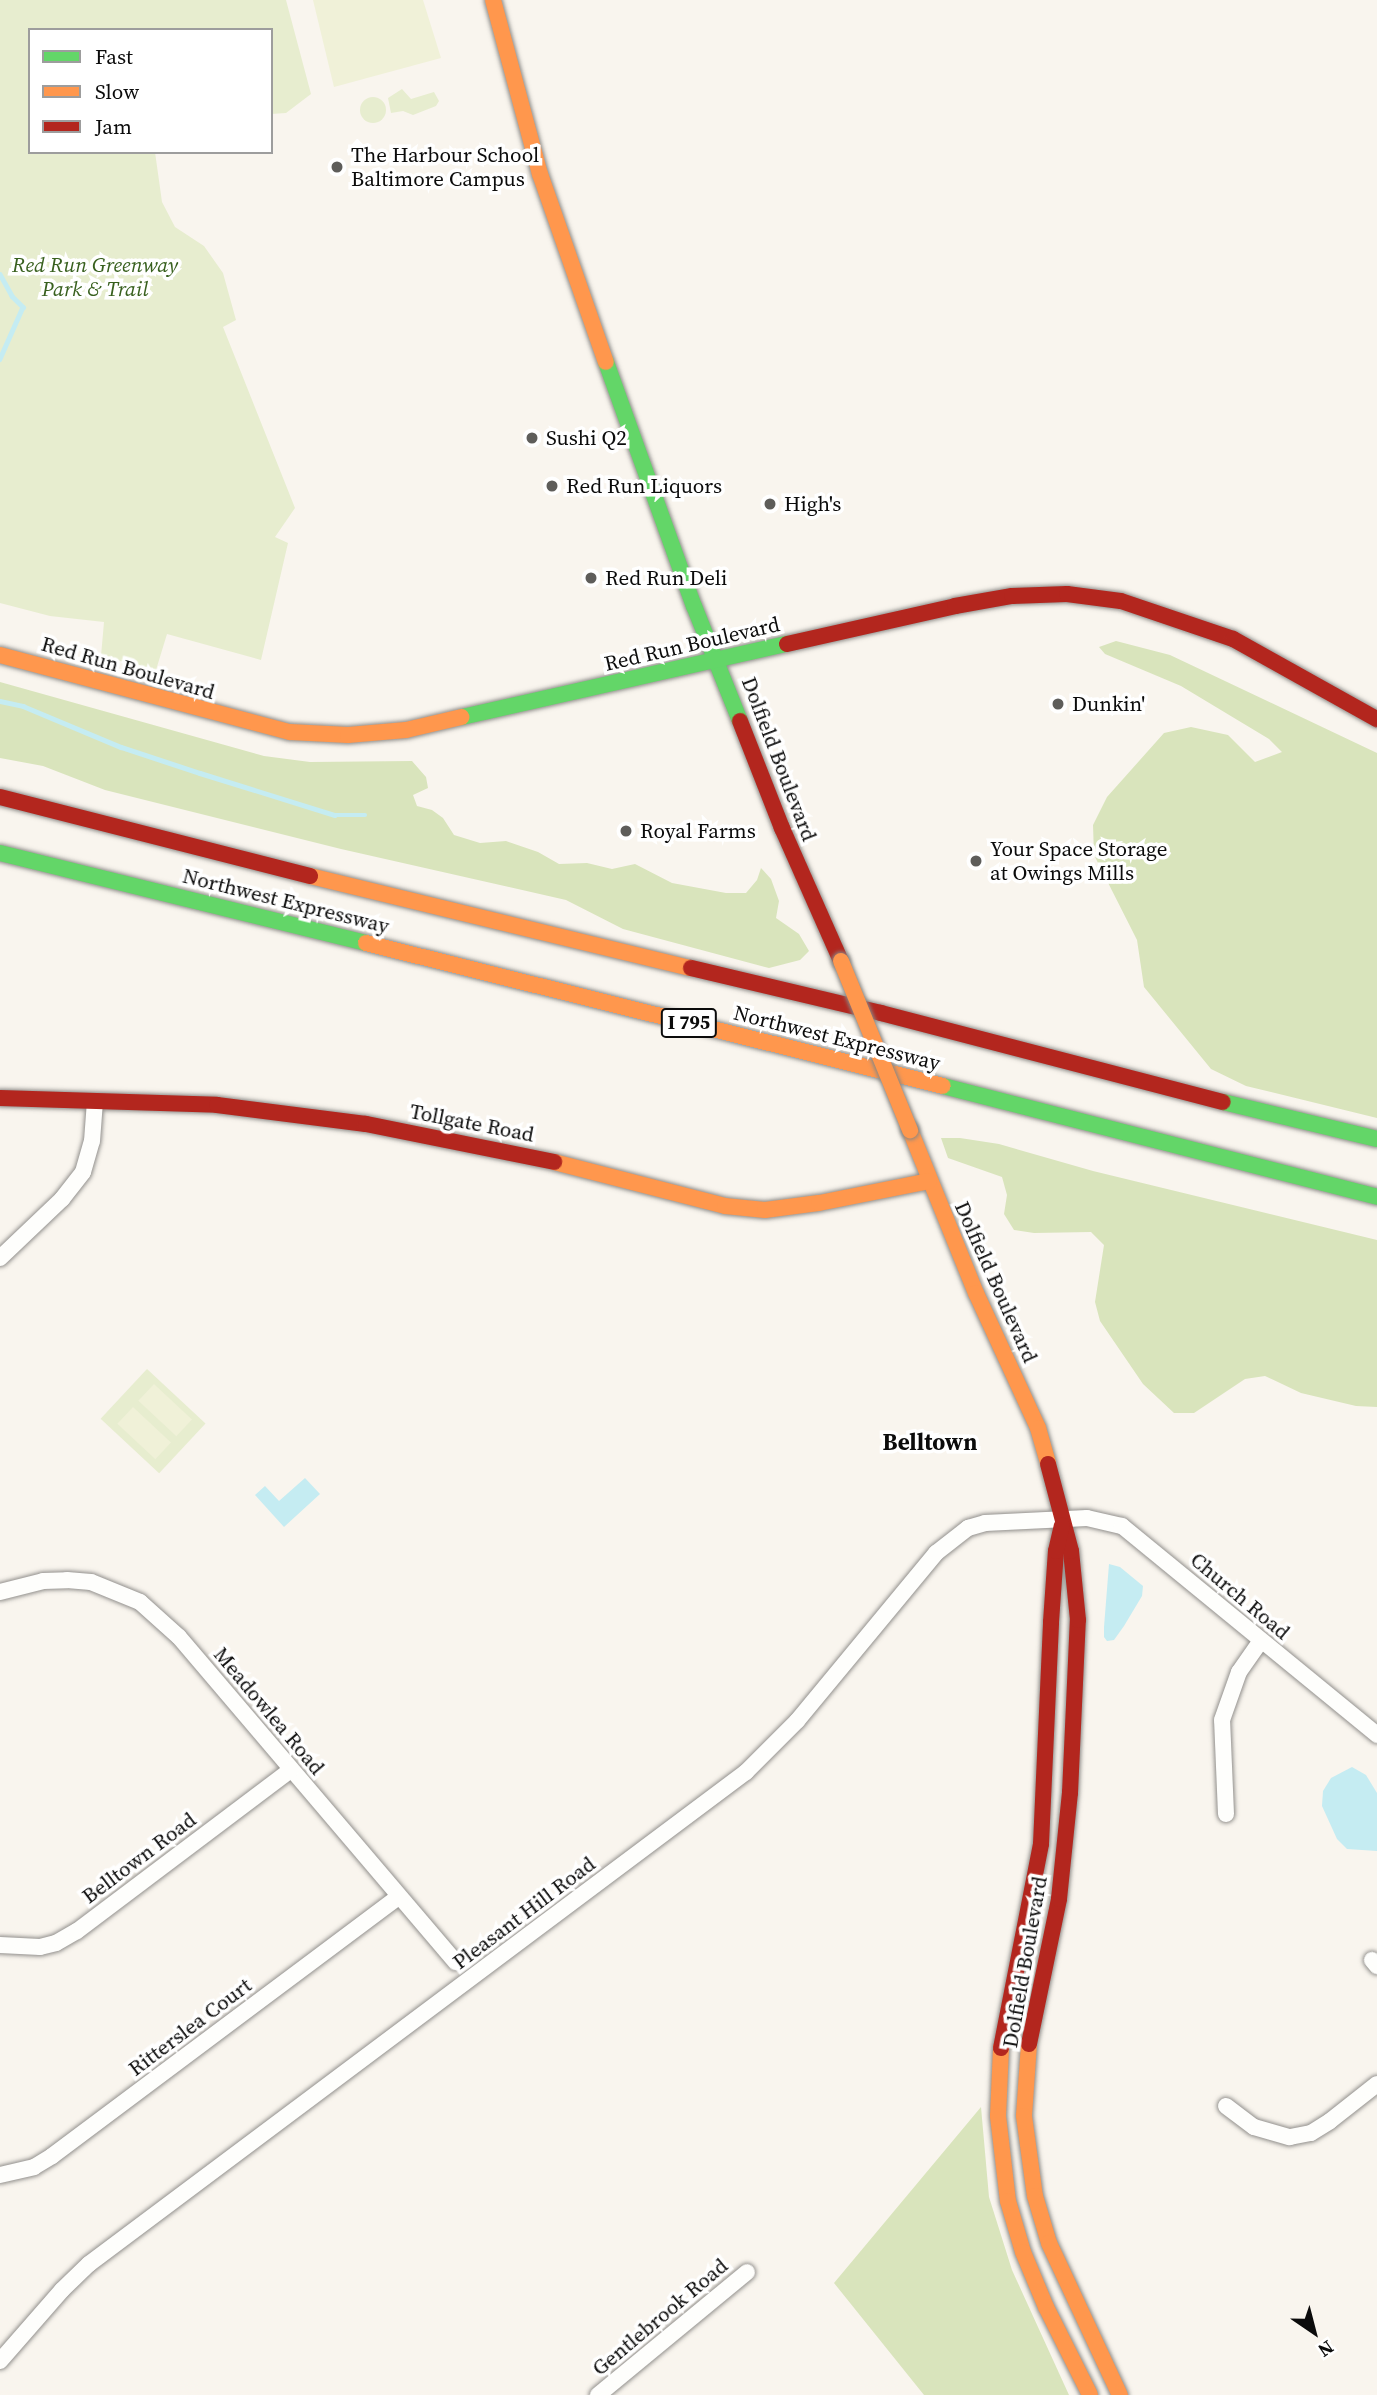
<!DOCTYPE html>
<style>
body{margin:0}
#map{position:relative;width:1377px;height:2395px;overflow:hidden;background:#f9f5ee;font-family:"Source Serif 4",serif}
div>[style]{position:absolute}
.green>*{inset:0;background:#e7edcf;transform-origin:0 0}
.round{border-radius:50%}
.forest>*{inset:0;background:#d9e4bc}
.pitch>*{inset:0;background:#f0f1d8;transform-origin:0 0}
.water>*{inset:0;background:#c5ecf2}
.stream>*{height:4.5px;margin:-2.25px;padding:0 2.25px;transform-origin:2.25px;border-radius:2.25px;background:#c5ecf2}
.roads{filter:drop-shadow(0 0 2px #92908d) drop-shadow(0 0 2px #92908d)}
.street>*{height:16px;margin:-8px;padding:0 8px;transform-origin:8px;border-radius:8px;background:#fefefc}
.fast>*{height:16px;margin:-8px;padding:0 8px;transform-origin:8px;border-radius:8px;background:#63d668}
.slow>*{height:16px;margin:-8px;padding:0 8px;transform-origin:8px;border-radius:8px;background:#ff974d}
.jam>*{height:16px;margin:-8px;padding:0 8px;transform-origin:8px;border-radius:8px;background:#b3261e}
.bridges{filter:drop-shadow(0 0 2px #898784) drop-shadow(0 0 2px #898784)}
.slow-bridge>*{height:16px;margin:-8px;padding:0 8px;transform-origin:8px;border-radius:8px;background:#ff974d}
.dots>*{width:19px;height:19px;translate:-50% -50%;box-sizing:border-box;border:4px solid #fff;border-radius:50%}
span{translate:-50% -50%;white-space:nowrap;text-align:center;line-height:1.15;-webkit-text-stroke:7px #fff;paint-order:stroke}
.shield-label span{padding:2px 5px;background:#fff;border:2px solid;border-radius:5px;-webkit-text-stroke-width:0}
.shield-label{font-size:19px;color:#0b0b0b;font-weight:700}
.poi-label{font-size:21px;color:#0b0b0b}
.left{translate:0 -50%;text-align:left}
.park-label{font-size:21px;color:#38601e;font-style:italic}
.street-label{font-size:21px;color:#0b0b0b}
.neighbourhood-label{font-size:23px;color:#0b0b0b;font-weight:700}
.legend{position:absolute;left:28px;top:28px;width:245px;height:126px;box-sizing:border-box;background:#fff;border:2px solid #9d9d9d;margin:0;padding:9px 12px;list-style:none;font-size:21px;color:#0b0b0b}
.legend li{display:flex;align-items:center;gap:14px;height:35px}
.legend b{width:35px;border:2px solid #9d9d9d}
.north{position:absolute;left:1279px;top:2297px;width:70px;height:70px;-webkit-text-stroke:5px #fff;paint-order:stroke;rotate:145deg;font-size:19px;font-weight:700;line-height:28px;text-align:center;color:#0b0b0b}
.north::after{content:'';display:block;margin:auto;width:24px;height:32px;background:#0b0b0b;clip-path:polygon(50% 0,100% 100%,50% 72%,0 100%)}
</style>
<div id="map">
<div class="green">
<div style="clip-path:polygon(0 0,286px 0,311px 94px,286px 113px,271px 114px,271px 30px,30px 30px,30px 152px,155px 152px,162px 202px,175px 227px,204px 246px,223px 273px,236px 320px,223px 327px,295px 508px,275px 537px,288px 543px,261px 660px,167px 634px,156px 670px,101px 656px,104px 622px,50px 616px,0 603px)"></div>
<div style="clip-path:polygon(402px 89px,411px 99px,434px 92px,439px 101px,436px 106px,413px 115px,403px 111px,391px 113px,388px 98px)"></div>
<div class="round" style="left:360px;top:97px;width:26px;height:26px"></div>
<div style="left:147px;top:1369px;width:80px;height:68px;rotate:43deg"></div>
</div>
<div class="forest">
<div style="clip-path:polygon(1116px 641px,1170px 655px,1377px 753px,1377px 1118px,1246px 1086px,1211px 1069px,1144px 987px,1137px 940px,1094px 855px,1093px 825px,1107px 797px,1164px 733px,1191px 727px,1228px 735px,1255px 762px,1282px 752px,1269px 739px,1181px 686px,1105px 654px,1099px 647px)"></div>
<div style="clip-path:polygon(0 682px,264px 756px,310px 762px,412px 761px,426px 777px,428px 788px,413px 795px,417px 806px,432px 810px,443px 818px,454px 835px,480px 843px,506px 841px,538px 852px,559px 864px,587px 863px,612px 869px,635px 864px,672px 883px,726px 893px,746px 893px,757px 880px,761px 868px,771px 879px,779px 901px,776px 918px,799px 934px,809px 951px,800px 960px,769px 968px,623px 929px,566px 900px,341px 849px,105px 790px,43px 766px,0 758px)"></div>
<div style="clip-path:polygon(941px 1138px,960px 1138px,999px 1144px,1093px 1171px,1377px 1240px,1377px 1407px,1356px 1406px,1301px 1393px,1265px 1376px,1245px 1379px,1194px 1413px,1174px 1413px,1143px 1384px,1100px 1321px,1095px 1302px,1104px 1245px,1091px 1232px,1034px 1233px,1014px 1230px,1004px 1214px,1007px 1195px,1002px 1177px,948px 1158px)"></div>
<div style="clip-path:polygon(981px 2107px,989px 2197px,1012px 2270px,1069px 2395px,924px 2395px,834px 2283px)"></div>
</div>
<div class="pitch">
<div style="clip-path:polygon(313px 0,423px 0,441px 58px,334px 87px)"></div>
<div style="left:154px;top:1384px;width:52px;height:23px;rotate:43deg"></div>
<div style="left:133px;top:1407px;width:52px;height:23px;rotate:43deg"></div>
</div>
<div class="water">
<div style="clip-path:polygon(305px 1478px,320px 1494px,284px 1527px,255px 1495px,265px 1486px,279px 1501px)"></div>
<div style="clip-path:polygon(1109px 1564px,1120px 1567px,1143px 1586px,1142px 1596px,1124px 1626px,1114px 1640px,1107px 1641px,1104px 1637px,1104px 1627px)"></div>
<div style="clip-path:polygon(1352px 1767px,1366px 1775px,1377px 1793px,1377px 1851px,1347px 1849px,1337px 1839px,1322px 1806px,1323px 1791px,1331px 1778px)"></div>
</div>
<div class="stream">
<div style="left:0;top:274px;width:25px;rotate:61deg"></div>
<div style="left:12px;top:296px;width:16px;rotate:45deg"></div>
<div style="left:23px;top:307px;width:57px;rotate:113.9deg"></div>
<div style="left:0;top:701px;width:24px;rotate:12deg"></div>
<div style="left:23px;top:706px;width:106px;rotate:22.7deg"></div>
<div style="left:121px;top:747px;width:83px;rotate:18.2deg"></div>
<div style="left:200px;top:773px;width:141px;rotate:17.3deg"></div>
<div style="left:335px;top:815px;width:30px"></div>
</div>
<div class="roads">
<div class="street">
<div style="left:0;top:1258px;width:86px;rotate:-43.6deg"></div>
<div style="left:62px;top:1199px;width:34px;rotate:-52deg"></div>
<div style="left:83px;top:1172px;width:32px;rotate:-74deg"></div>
<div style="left:92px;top:1141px;width:40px;rotate:-85.7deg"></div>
<div style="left:0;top:1592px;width:44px;rotate:-14.3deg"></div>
<div style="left:43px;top:1581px;width:24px;rotate:-2deg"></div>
<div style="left:67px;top:1580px;width:24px;rotate:5deg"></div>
<div style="left:91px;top:1582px;width:53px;rotate:22.2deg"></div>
<div style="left:140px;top:1602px;width:52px;rotate:41.9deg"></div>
<div style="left:179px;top:1637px;width:427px;rotate:49.6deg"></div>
<div style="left:1226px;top:1814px;width:94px;rotate:-92.4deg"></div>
<div style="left:1222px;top:1720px;width:51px;rotate:-70.5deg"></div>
<div style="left:1239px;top:1672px;width:38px;rotate:-55deg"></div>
<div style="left:0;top:1945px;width:40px;rotate:2.9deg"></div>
<div style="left:40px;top:1947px;width:16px;rotate:-14deg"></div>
<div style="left:56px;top:1943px;width:24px;rotate:-30deg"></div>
<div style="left:77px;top:1931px;width:268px;rotate:-37deg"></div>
<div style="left:1372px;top:1960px;width:8px;rotate:50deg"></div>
<div style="left:1226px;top:2106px;width:35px;rotate:37deg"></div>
<div style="left:1254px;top:2127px;width:37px;rotate:16deg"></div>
<div style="left:1290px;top:2137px;width:21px;rotate:-11deg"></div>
<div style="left:1311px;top:2133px;width:22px;rotate:-32deg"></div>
<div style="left:1330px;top:2121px;width:60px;rotate:-38.2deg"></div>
<div style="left:0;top:2175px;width:35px;rotate:-13deg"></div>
<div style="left:34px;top:2167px;width:21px;rotate:-31deg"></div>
<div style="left:52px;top:2156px;width:432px;rotate:-36.8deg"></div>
<div style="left:0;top:2361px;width:94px;rotate:-48.9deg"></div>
<div style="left:62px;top:2290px;width:37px;rotate:-44deg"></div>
<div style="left:89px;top:2264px;width:821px;rotate:-36.83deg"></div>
<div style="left:746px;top:1772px;width:72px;rotate:-45deg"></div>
<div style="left:797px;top:1721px;width:218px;rotate:-50.4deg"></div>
<div style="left:936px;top:1553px;width:41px;rotate:-38deg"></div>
<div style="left:968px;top:1528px;width:18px;rotate:-16deg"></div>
<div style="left:985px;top:1523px;width:102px;rotate:-2.8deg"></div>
<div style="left:1087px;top:1518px;width:36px;rotate:13deg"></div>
<div style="left:1122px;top:1526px;width:330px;rotate:39.3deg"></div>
<div style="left:598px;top:2395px;width:193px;rotate:-39.5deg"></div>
</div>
<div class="fast">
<div style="left:606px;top:362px;width:259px;rotate:70.2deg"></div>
<div style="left:694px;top:606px;width:124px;rotate:68.2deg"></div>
<div style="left:462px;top:717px;width:333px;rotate:-12.7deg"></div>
<div style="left:0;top:853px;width:377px;rotate:13.8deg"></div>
<div style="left:943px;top:1086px;width:448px;rotate:14.3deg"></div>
<div style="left:1223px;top:1102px;width:158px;rotate:13.5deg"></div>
</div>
<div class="slow">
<div style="left:493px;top:0;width:180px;rotate:74.9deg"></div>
<div style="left:540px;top:174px;width:199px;rotate:70.7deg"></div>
<div style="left:0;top:655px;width:300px;rotate:14.9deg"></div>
<div style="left:290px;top:732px;width:58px;rotate:3deg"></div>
<div style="left:348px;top:735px;width:58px;rotate:-4.9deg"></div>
<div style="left:406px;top:730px;width:57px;rotate:-13.1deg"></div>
<div style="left:310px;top:876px;width:392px;rotate:13.6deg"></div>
<div style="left:366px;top:943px;width:594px;rotate:13.92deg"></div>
<div style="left:910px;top:1130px;width:176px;rotate:68deg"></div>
<div style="left:976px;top:1293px;width:149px;rotate:65.3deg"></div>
<div style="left:1038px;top:1428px;width:37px;rotate:74deg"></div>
<div style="left:554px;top:1162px;width:177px;rotate:14.4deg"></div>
<div style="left:725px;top:1206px;width:40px;rotate:5.7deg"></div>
<div style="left:765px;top:1210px;width:54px;rotate:-7.4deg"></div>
<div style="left:819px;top:1203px;width:112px;rotate:-11.3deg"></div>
<div style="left:1029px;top:2044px;width:72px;rotate:94deg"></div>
<div style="left:1024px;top:2116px;width:81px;rotate:82.2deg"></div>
<div style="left:1035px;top:2196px;width:49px;rotate:73.4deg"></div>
<div style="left:1049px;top:2243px;width:168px;rotate:65deg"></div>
<div style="left:1001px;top:2048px;width:68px;rotate:92.5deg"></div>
<div style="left:998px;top:2116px;width:86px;rotate:83.3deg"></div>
<div style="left:1008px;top:2201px;width:53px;rotate:73.6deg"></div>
<div style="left:1023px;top:2252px;width:60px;rotate:67.3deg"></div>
<div style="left:1046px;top:2307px;width:98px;rotate:63.4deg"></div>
</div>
<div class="jam">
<div style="left:787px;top:644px;width:172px;rotate:-12.7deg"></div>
<div style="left:955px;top:606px;width:58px;rotate:-10deg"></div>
<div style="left:1012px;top:596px;width:55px;rotate:-2.1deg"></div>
<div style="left:1067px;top:594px;width:54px;rotate:7.4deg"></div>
<div style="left:1121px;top:601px;width:118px;rotate:18.7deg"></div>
<div style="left:1233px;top:639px;width:165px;rotate:29.1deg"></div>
<div style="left:740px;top:721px;width:115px;rotate:68.6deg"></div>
<div style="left:782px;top:828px;width:145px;rotate:66.1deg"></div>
<div style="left:0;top:797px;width:320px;rotate:14.3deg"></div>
<div style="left:691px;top:968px;width:195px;rotate:13.3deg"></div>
<div style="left:881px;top:1013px;width:353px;rotate:14.6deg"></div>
<div style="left:0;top:1098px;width:217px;rotate:1.8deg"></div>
<div style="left:217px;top:1105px;width:150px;rotate:7.3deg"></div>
<div style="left:366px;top:1124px;width:192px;rotate:11.4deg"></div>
<div style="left:1029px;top:2044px;width:148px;rotate:-78.3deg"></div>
<div style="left:1059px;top:1899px;width:107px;rotate:-84.1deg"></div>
<div style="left:1070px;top:1793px;width:173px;rotate:-87.4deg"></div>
<div style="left:1078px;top:1620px;width:69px;rotate:-95.8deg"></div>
<div style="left:1071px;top:1551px;width:90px;rotate:-104.8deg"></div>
<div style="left:1001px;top:2048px;width:208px;rotate:-78.9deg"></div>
<div style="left:1041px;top:1844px;width:222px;rotate:-87.4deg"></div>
<div style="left:1051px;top:1622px;width:71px;rotate:-86deg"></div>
<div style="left:1056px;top:1551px;width:26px;rotate:-77deg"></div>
</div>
</div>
<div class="bridges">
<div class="slow-bridge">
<div style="left:841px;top:961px;width:183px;rotate:67.8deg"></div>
</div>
</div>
<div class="dots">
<div style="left:337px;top:167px;background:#5e5d5a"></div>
<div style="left:532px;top:438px;background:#5e5d5a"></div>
<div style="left:552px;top:486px;background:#5e5d5a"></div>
<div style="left:770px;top:504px;background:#5e5d5a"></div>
<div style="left:591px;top:578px;background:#5e5d5a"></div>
<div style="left:1058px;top:704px;background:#5e5d5a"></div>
<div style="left:626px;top:831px;background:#5e5d5a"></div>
<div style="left:976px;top:861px;background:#5e5d5a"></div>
</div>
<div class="shield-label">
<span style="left:689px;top:1023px">I 795</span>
</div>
<div class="poi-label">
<span class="left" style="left:351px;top:167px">The Harbour School<br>Baltimore Campus</span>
<span class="left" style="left:546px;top:438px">Sushi Q2</span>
<span class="left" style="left:566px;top:486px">Red Run Liquors</span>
<span class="left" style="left:784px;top:504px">High's</span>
<span class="left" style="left:605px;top:578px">Red Run Deli</span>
<span class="left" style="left:1072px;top:704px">Dunkin'</span>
<span class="left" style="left:640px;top:831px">Royal Farms</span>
<span class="left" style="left:990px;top:861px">Your Space Storage<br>at Owings Mills</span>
</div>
<div class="park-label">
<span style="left:95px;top:277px">Red Run Greenway<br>Park &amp; Trail</span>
</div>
<div class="street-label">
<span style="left:692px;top:644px;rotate:-13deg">Red Run Boulevard</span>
<span style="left:128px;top:668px;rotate:16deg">Red Run Boulevard</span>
<span style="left:779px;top:759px;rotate:69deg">Dolfield Boulevard</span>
<span style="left:286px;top:901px;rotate:14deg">Northwest Expressway</span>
<span style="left:837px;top:1038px;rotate:14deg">Northwest Expressway</span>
<span style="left:472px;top:1123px;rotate:11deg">Tollgate Road</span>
<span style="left:996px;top:1282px;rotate:66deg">Dolfield Boulevard</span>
<span style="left:1240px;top:1596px;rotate:40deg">Church Road</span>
<span style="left:269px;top:1711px;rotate:50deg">Meadowlea Road</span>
<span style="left:139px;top:1858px;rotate:-37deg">Belltown Road</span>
<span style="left:524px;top:1913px;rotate:-37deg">Pleasant Hill Road</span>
<span style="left:1025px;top:1962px;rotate:-80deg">Dolfield Boulevard</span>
<span style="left:190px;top:2027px;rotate:-37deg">Ritterslea Court</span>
<span style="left:660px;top:2317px;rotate:-40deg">Gentlebrook Road</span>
</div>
<div class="neighbourhood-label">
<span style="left:930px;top:1442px">Belltown</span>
</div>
<ul class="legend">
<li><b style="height:9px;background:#63d668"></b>Fast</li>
<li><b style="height:9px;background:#ff974d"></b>Slow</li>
<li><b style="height:9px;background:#b3261e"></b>Jam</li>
</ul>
<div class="north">N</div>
</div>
